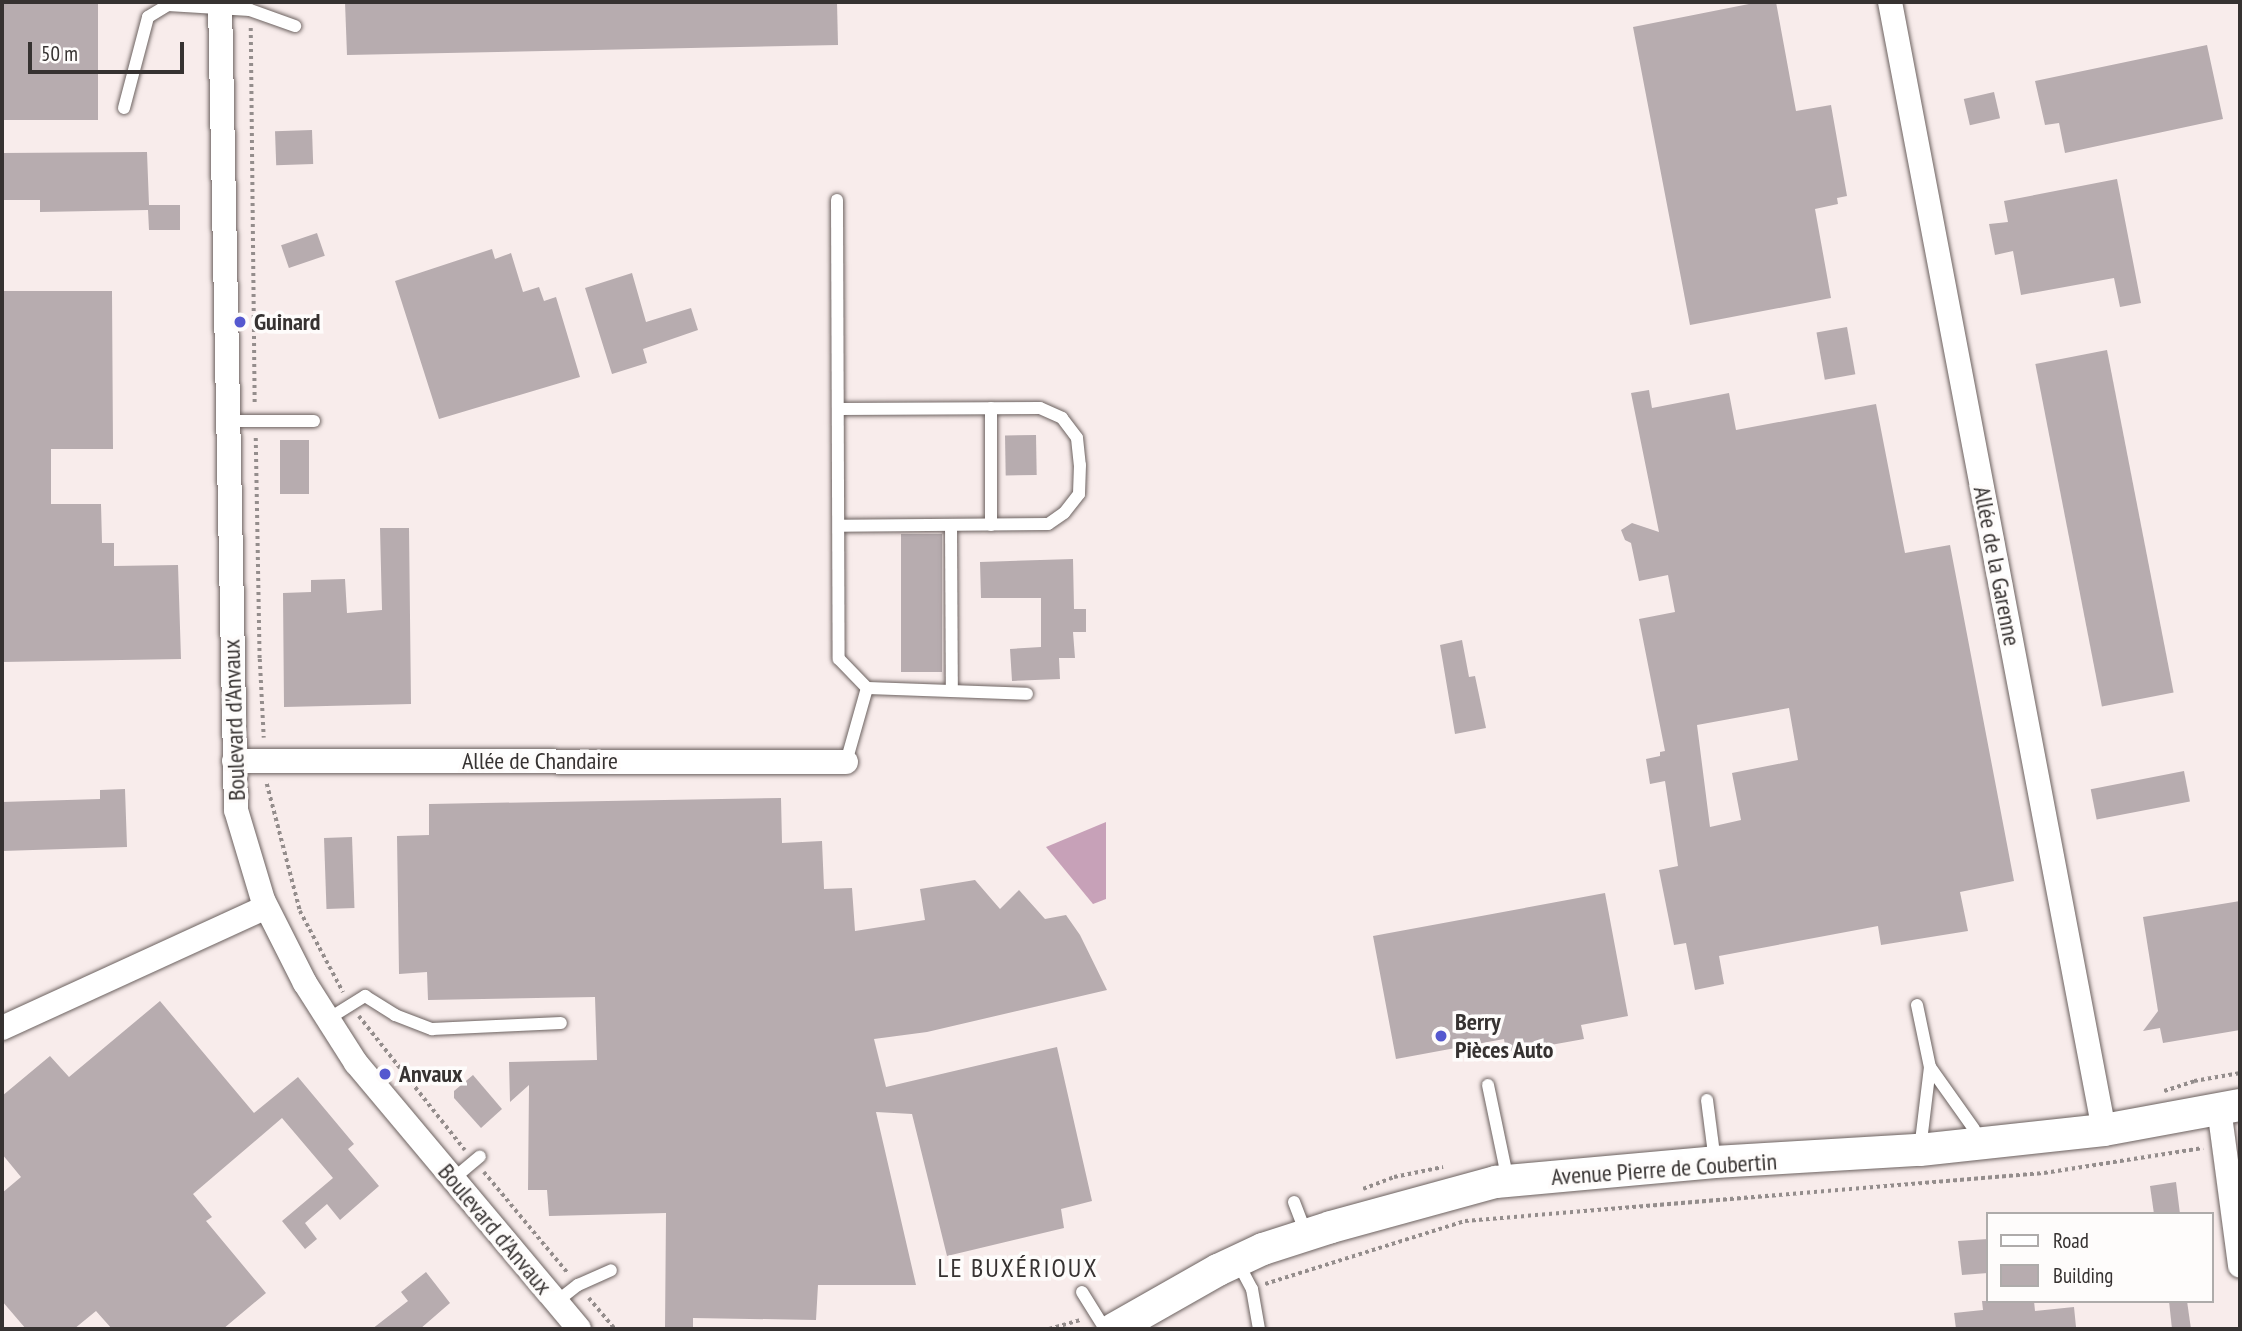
<!DOCTYPE html>
<meta charset="utf-8">
<style>
body{margin:0}
#map{position:relative;width:2242px;height:1331px;overflow:hidden;background:#f8eceb;font-family:"PT Sans Narrow",sans-serif}
div>[style]{position:absolute}
.water>*{inset:0;background:#c7a1b8}
.building>*{inset:0;background:#b7acaf;transform-origin:0 0}
.path>*{height:3.5px;margin-top:-1.75px;transform-origin:0;background:repeating-linear-gradient(90deg,#948d8c 0 3.5px,transparent 0 7px)}
.roads{filter:drop-shadow(0 0 2px #6c6260) drop-shadow(0 0 2px #6c6260)}
.service>*{height:12px;margin:-6px;padding:0 6px;transform-origin:6px;border-radius:6px;background:#fff}
.minor>*{height:24px;margin:-12px;padding:0 12px;transform-origin:12px;border-radius:12px;background:#fff}
.tertiary>*{height:32px;margin:-16px;padding:0 16px;transform-origin:16px;border-radius:16px;background:#fff}
.dots>*{width:19px;height:19px;translate:-50% -50%;box-sizing:border-box;border:4px solid #fefcfb;border-radius:50%}
span{translate:-50% -50%;white-space:nowrap;text-align:center;line-height:1.15;-webkit-text-stroke:7px #fefcfb;paint-order:stroke}
.poi-label{font-size:24px;color:#363231;font-weight:700}
.left{translate:0 -50%;text-align:left}
.street-label{font-size:24px;color:#363231}
.neighbourhood-label{font-size:26px;color:#363231;letter-spacing:2px}
.frame{position:absolute;inset:0;border:4px solid #363231;pointer-events:none}
.legend{position:absolute;left:1986px;top:1212px;width:228px;height:91px;box-sizing:border-box;background:#fefcfb;border:2px solid #aeabaa;margin:0;padding:9px 12px;list-style:none;font-size:21px;color:#363231}
.legend li{display:flex;align-items:center;gap:14px;height:35px}
.legend b{width:35px;border:2px solid #aeabaa}
.scale{position:absolute;left:28px;top:42px;width:156px;height:32px;box-sizing:border-box;border:4px solid #363231;border-top:0;padding-left:9px;font-size:21px;line-height:24px;white-space:nowrap;color:#363231;-webkit-text-stroke:5px #fefcfb;paint-order:stroke}
</style>
<div id="map">
<div class="water">
<div style="clip-path:polygon(1106px 822px,1106px 899px,1093px 904px,1046px 847px)"></div>
</div>
<div class="building">
<div style="left:2px;top:2px;width:96px;height:118px"></div>
<div style="clip-path:polygon(345px 2px,837px 2px,838px 45px,347px 55px)"></div>
<div style="clip-path:polygon(1759px 2px,1776px 2px,1796px 111px,1831px 105px,1847px 196px,1837px 198px,1838px 204px,1815px 209px,1831px 298px,1690px 325px,1633px 27px)"></div>
<div style="clip-path:polygon(2207px 45px,2223px 119px,2065px 153px,2059px 123px,2045px 125px,2035px 81px)"></div>
<div style="left:1994px;top:92px;width:27px;height:31px;rotate:77deg"></div>
<div style="left:312px;top:130px;width:34px;height:37px;rotate:88deg"></div>
<div style="clip-path:polygon(147px 152px,149px 205px,180px 205px,180px 230px,149px 230px,148px 210px,40px 212px,40px 200px,2px 200px,2px 153px)"></div>
<div style="clip-path:polygon(2117px 179px,2141px 303px,2120px 307px,2114px 278px,2021px 295px,2013px 251px,1995px 255px,1989px 224px,2008px 222px,2004px 201px)"></div>
<div style="left:317px;top:233px;width:24px;height:38px;rotate:71deg"></div>
<div style="clip-path:polygon(492px 249px,495px 259px,511px 253px,523px 292px,539px 287px,544px 301px,556px 297px,580px 377px,439px 419px,395px 281px)"></div>
<div style="clip-path:polygon(632px 273px,646px 322px,691px 308px,698px 330px,643px 349px,647px 363px,612px 374px,585px 288px)"></div>
<div style="clip-path:polygon(2px 291px,112px 291px,113px 449px,51px 449px,51px 504px,101px 504px,102px 543px,114px 543px,114px 566px,178px 565px,181px 659px,2px 662px)"></div>
<div style="left:1847px;top:327px;width:48px;height:31px;rotate:80deg"></div>
<div style="left:2107px;top:350px;width:349px;height:73px;rotate:79deg"></div>
<div style="clip-path:polygon(evenodd,1649px 390px,1652px 408px,1729px 393px,1736px 430px,1876px 404px,1905px 553px,1950px 545px,2014px 881px,1960px 892px,1968px 931px,1881px 945px,1878px 926px,1719px 956px,1724px 984px,1695px 990px,1686px 943px,1674px 945px,1659px 870px,1678px 866px,1665px 781px,1650px 784px,1646px 759px,1660px 756px,1660px 752px,1665px 751px,1639px 619px,1675px 612px,1668px 575px,1639px 581px,1631px 543px,1625px 540px,1621px 530px,1632px 523px,1659px 532px,1631px 393px,1649px 390px,1789px 708px,1798px 760px,1732px 773px,1741px 820px,1710px 827px,1697px 725px,1789px 708px)"></div>
<div style="left:1036px;top:435px;width:40px;height:31px;rotate:89deg"></div>
<div style="left:309px;top:440px;width:54px;height:29px;rotate:90deg"></div>
<div style="clip-path:polygon(380px 528px,409px 528px,411px 704px,284px 707px,283px 593px,311px 592px,311px 580px,345px 579px,347px 613px,382px 610px)"></div>
<div style="left:901px;top:534px;width:41px;height:138px"></div>
<div style="clip-path:polygon(1073px 559px,1074px 609px,1086px 609px,1086px 632px,1073px 632px,1075px 658px,1059px 658px,1060px 679px,1012px 681px,1010px 649px,1041px 647px,1041px 598px,981px 598px,980px 562px)"></div>
<div style="clip-path:polygon(1462px 640px,1469px 677px,1475px 676px,1486px 728px,1455px 734px,1440px 645px)"></div>
<div style="left:2184px;top:771px;width:31px;height:95px;rotate:79deg"></div>
<div style="clip-path:polygon(125px 789px,127px 847px,2px 851px,2px 802px,100px 799px,100px 790px)"></div>
<div style="clip-path:polygon(781px 798px,782px 843px,822px 841px,824px 889px,852px 888px,855px 931px,925px 920px,920px 889px,975px 880px,1000px 909px,1019px 890px,1045px 919px,1066px 915px,1080px 935px,1107px 990px,927px 1032px,874px 1039px,886px 1087px,1057px 1047px,1092px 1201px,1061px 1209px,1064px 1228px,947px 1256px,912px 1114px,876px 1112px,916px 1285px,818px 1285px,816px 1320px,693px 1318px,693px 1329px,665px 1329px,666px 1213px,549px 1216px,547px 1190px,528px 1190px,529px 1085px,510px 1102px,509px 1062px,597px 1060px,595px 997px,428px 1000px,427px 972px,399px 974px,397px 836px,429px 835px,429px 804px)"></div>
<div style="left:352px;top:837px;width:71px;height:28px;rotate:88deg"></div>
<div style="clip-path:polygon(1605px 893px,1628px 1016px,1581px 1025px,1584px 1039px,1506px 1053px,1504px 1039px,1396px 1059px,1373px 936px)"></div>
<div style="clip-path:polygon(2240px 901px,2240px 1030px,2163px 1043px,2160px 1028px,2143px 1031px,2158px 1011px,2143px 917px)"></div>
<div style="clip-path:polygon(160px 1001px,254px 1113px,298px 1077px,354px 1144px,348px 1149px,379px 1186px,340px 1220px,327px 1204px,305px 1223px,317px 1239px,305px 1249px,282px 1221px,333px 1178px,282px 1118px,193px 1194px,212px 1217px,206px 1221px,266px 1293px,223px 1329px,112px 1329px,96px 1311px,74px 1329px,26px 1329px,2px 1301px,2px 1193px,21px 1177px,2px 1154px,2px 1096px,50px 1056px,69px 1077px)"></div>
<div style="clip-path:polygon(473px 1075px,502px 1109px,481px 1128px,454px 1098px,454px 1091px)"></div>
<div style="clip-path:polygon(2176px 1182px,2180px 1214px,2154px 1214px,2150px 1186px)"></div>
<div style="clip-path:polygon(1988px 1239px,1988px 1273px,1962px 1275px,1958px 1241px)"></div>
<div style="clip-path:polygon(426px 1272px,450px 1303px,420px 1329px,372px 1329px,408px 1301px,401px 1292px)"></div>
<div style="clip-path:polygon(1982px 1301px,2034px 1301px,2035px 1311px,2074px 1307px,2076px 1327px,1956px 1329px,1954px 1313px,1983px 1310px)"></div>
<div style="clip-path:polygon(2169px 1301px,2187px 1301px,2191px 1329px,2172px 1329px)"></div>
</div>
<div class="path">
<div style="left:251px;top:28px;width:378px;rotate:89.4deg"></div>
<div style="left:256px;top:438px;width:221px;rotate:89deg"></div>
<div style="left:260px;top:659px;width:79px;rotate:87.1deg"></div>
<div style="left:267px;top:784px;width:131px;rotate:75.4deg"></div>
<div style="left:300px;top:911px;width:92px;rotate:62deg"></div>
<div style="left:359px;top:1016px;width:171px;rotate:51.7deg"></div>
<div style="left:2164px;top:1091px;width:32px;rotate:-18deg"></div>
<div style="left:2194px;top:1081px;width:47px;rotate:-9.9deg"></div>
<div style="left:484px;top:1172px;width:131px;rotate:50.3deg"></div>
<div style="left:1363px;top:1189px;width:33px;rotate:-21deg"></div>
<div style="left:1394px;top:1177px;width:50px;rotate:-11.5deg"></div>
<div style="left:1265px;top:1284px;width:210px;rotate:-17.5deg"></div>
<div style="left:1465px;top:1221px;width:581px;rotate:-4.74deg"></div>
<div style="left:2044px;top:1173px;width:161px;rotate:-8.9deg"></div>
<div style="left:589px;top:1298px;width:40px;rotate:50deg"></div>
<div style="left:1049px;top:1329px;width:33px;rotate:-16deg"></div>
</div>
<div class="roads">
<div class="service">
<div style="left:124px;top:108px;width:94px;rotate:-75.2deg"></div>
<div style="left:148px;top:17px;width:23px;rotate:-31deg"></div>
<div style="left:168px;top:5px;width:82px;rotate:3.5deg"></div>
<div style="left:250px;top:10px;width:48px;rotate:19.6deg"></div>
<div style="left:837px;top:200px;width:459px;rotate:89.8deg"></div>
<div style="left:839px;top:659px;width:40px;rotate:46deg"></div>
<div style="left:867px;top:688px;width:77px;rotate:105.8deg"></div>
<div style="left:838px;top:409px;width:202px;rotate:-0.3deg"></div>
<div style="left:1040px;top:408px;width:24px;rotate:24deg"></div>
<div style="left:1062px;top:418px;width:25px;rotate:53deg"></div>
<div style="left:1077px;top:438px;width:27px;rotate:84deg"></div>
<div style="left:1080px;top:465px;width:29px;rotate:92deg"></div>
<div style="left:1079px;top:494px;width:24px;rotate:128deg"></div>
<div style="left:1064px;top:513px;width:19px;rotate:145deg"></div>
<div style="left:1048px;top:524px;width:209px;rotate:179.5deg"></div>
<div style="left:227px;top:421px;width:87px"></div>
<div style="left:951px;top:525px;width:166px;rotate:89.7deg"></div>
<div style="left:991px;top:525px;width:117px;rotate:-90deg"></div>
<div style="left:867px;top:688px;width:160px;rotate:2.1deg"></div>
<div style="left:1917px;top:1005px;width:63px;rotate:78.2deg"></div>
<div style="left:1930px;top:1067px;width:84px;rotate:96.9deg"></div>
<div style="left:328px;top:1019px;width:44px;rotate:-31.9deg"></div>
<div style="left:365px;top:996px;width:36px;rotate:32deg"></div>
<div style="left:395px;top:1015px;width:40px;rotate:21deg"></div>
<div style="left:432px;top:1029px;width:129px;rotate:-2.7deg"></div>
<div style="left:1930px;top:1067px;width:76px;rotate:54.6deg"></div>
<div style="left:1488px;top:1085px;width:98px;rotate:78.2deg"></div>
<div style="left:1707px;top:1100px;width:63px;rotate:82.6deg"></div>
<div style="left:453px;top:1179px;width:35px;rotate:-40deg"></div>
<div style="left:1294px;top:1202px;width:34px;rotate:69deg"></div>
<div style="left:1237px;top:1261px;width:32px;rotate:62deg"></div>
<div style="left:1252px;top:1289px;width:41px;rotate:80.1deg"></div>
<div style="left:1082px;top:1292px;width:44px;rotate:58.1deg"></div>
<div style="left:556px;top:1302px;width:28px;rotate:-38deg"></div>
<div style="left:578px;top:1285px;width:36px;rotate:-24deg"></div>
</div>
<div class="minor">
<div style="left:220px;top:2px;width:808px;rotate:88.87deg"></div>
<div style="left:236px;top:810px;width:94px;rotate:73.3deg"></div>
<div style="left:263px;top:900px;width:93px;rotate:63.2deg"></div>
<div style="left:305px;top:983px;width:95px;rotate:57.5deg"></div>
<div style="left:356px;top:1063px;width:347px;rotate:50deg"></div>
<div style="left:1890px;top:2px;width:1148px;rotate:79.26deg"></div>
<div style="left:234px;top:761px;width:612px;rotate:0.09deg"></div>
<div style="left:2px;top:1028px;width:290px;rotate:-24.6deg"></div>
<div style="left:2219px;top:1108px;width:159px;rotate:82.4deg"></div>
</div>
<div class="tertiary">
<div style="left:1114px;top:1329px;width:120px;rotate:-29.6deg"></div>
<div style="left:1218px;top:1270px;width:50px;rotate:-25deg"></div>
<div style="left:1263px;top:1249px;width:71px;rotate:-17.9deg"></div>
<div style="left:1331px;top:1227px;width:171px;rotate:-15.3deg"></div>
<div style="left:1496px;top:1182px;width:220px;rotate:-5.2deg"></div>
<div style="left:1715px;top:1162px;width:205px;rotate:-3.4deg"></div>
<div style="left:1920px;top:1150px;width:185px;rotate:-6.2deg"></div>
<div style="left:2104px;top:1130px;width:138px;rotate:-10.4deg"></div>
</div>
</div>
<div class="dots">
<div style="left:240px;top:322px;background:#5558cf"></div>
<div style="left:1441px;top:1036px;background:#5558cf"></div>
<div style="left:385px;top:1074px;background:#5558cf"></div>
</div>
<div class="poi-label">
<span class="left" style="left:254px;top:322px">Guinard</span>
<span class="left" style="left:1455px;top:1036px">Berry<br>Pièces Auto</span>
<span class="left" style="left:399px;top:1074px">Anvaux</span>
</div>
<div class="street-label">
<span style="left:1997px;top:566px;rotate:79deg">Allée de la Garenne</span>
<span style="left:234px;top:720px;rotate:-92deg">Boulevard d'Anvaux</span>
<span style="left:540px;top:761px">Allée de Chandaire</span>
<span style="left:1664px;top:1169px;rotate:-4deg">Avenue Pierre de Coubertin</span>
<span style="left:495px;top:1229px;rotate:50deg">Boulevard d'Anvaux</span>
</div>
<div class="neighbourhood-label">
<span style="left:1018px;top:1268px">LE BUXÉRIOUX</span>
</div>
<div class="frame"></div>
<ul class="legend">
<li><b style="height:9px;background:#fff"></b>Road</li>
<li><b style="height:19px;background:#b7acaf"></b>Building</li>
</ul>
<div class="scale">50 m</div>
</div>
